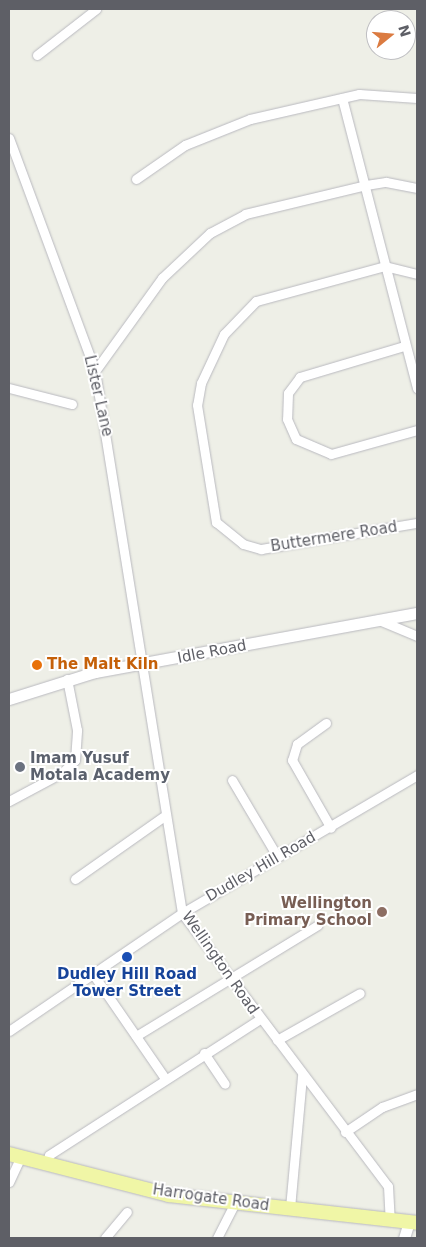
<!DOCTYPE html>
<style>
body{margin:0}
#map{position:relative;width:426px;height:1247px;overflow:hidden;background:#eeefe7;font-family:"DejaVu Sans",sans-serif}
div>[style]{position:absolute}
.roads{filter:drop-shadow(0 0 1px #b9b9bf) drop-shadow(0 0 1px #b9b9bf)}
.minor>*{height:9px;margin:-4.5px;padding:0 4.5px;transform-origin:4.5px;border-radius:4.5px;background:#fff}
.tertiary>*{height:11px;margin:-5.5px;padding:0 5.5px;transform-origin:5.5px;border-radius:5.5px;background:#fff}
.trunk>*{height:14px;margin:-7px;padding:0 7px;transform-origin:7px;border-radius:7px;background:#f0f6a6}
.dots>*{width:14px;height:14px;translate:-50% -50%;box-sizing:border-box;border:2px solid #fff;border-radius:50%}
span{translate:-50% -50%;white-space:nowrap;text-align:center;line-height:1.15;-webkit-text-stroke:4px #fff;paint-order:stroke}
.street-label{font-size:15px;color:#5e5f66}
.food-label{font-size:15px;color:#c56008;font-weight:700}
.left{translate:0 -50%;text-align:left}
.worship-label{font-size:15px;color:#5b616d;font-weight:700}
.education-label{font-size:15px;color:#785e54;font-weight:700}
.right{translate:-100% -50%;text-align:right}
.transit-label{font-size:15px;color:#164399;font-weight:700}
.frame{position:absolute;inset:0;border:10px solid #5e5f66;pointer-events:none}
.north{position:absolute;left:366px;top:10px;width:50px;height:50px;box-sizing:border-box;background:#fff;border:1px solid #bfbfc2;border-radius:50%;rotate:73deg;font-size:14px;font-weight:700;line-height:20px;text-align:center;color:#5e5f66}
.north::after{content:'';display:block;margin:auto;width:18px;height:22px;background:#db7b41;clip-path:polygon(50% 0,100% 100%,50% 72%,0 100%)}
</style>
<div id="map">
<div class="roads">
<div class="minor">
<div style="left:37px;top:55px;width:75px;rotate:-37.9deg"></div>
<div style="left:342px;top:98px;width:300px;rotate:75.5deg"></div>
<div style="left:9px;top:138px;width:248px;rotate:69.7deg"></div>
<div style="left:95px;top:371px;width:549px;rotate:80.88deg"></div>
<div style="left:182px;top:913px;width:342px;rotate:53deg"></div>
<div style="left:388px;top:1186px;width:34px;rotate:87deg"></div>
<div style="left:136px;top:179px;width:60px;rotate:-34.8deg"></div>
<div style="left:185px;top:145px;width:70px;rotate:-21.8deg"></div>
<div style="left:250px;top:119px;width:112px;rotate:-12.9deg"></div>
<div style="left:359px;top:94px;width:58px;rotate:3.9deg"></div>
<div style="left:417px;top:274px;width:33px;rotate:-166deg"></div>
<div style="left:385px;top:266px;width:134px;rotate:164.8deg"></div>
<div style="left:256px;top:301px;width:46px;rotate:134.1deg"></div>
<div style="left:224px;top:334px;width:54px;rotate:115.1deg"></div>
<div style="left:201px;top:383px;width:22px;rotate:100deg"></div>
<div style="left:197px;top:405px;width:119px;rotate:80.8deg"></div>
<div style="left:216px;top:522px;width:35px;rotate:39deg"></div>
<div style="left:243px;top:544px;width:19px;rotate:16deg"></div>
<div style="left:261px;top:549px;width:158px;rotate:-9.5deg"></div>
<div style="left:404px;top:346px;width:109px;rotate:163.4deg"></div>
<div style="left:300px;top:377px;width:20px;rotate:127deg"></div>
<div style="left:288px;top:393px;width:26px;rotate:92deg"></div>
<div style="left:287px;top:419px;width:22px;rotate:66deg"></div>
<div style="left:296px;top:439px;width:38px;rotate:23deg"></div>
<div style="left:331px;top:454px;width:89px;rotate:-15.6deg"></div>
<div style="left:95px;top:371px;width:115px;rotate:-54.2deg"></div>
<div style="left:162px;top:278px;width:66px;rotate:-43.2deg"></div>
<div style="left:210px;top:233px;width:40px;rotate:-28deg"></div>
<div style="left:245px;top:214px;width:124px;rotate:-13.5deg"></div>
<div style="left:366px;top:185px;width:20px;rotate:-9deg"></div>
<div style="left:386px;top:182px;width:32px;rotate:11deg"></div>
<div style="left:9px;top:388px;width:65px;rotate:14.3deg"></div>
<div style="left:379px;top:620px;width:41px;rotate:22.8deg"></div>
<div style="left:326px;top:723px;width:36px;rotate:144deg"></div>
<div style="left:297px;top:744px;width:17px;rotate:107deg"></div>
<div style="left:292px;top:760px;width:78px;rotate:60.2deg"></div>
<div style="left:232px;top:780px;width:88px;rotate:59.4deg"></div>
<div style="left:9px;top:801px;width:61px;rotate:-28.2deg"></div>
<div style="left:63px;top:772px;width:17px;rotate:-45deg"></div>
<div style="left:75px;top:760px;width:30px;rotate:-86deg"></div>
<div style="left:77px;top:730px;width:52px;rotate:-101.1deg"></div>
<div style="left:75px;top:879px;width:108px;rotate:-35.2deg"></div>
<div style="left:93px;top:974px;width:125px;rotate:55.4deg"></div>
<div style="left:9px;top:1031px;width:209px;rotate:-34.3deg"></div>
<div style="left:182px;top:913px;width:273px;rotate:-30.4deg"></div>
<div style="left:136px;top:1036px;width:213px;rotate:-31.4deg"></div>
<div style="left:277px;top:1040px;width:95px;rotate:-29.5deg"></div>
<div style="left:204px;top:1053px;width:37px;rotate:56deg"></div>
<div style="left:345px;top:1132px;width:45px;rotate:-34deg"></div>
<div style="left:382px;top:1107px;width:37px;rotate:-20deg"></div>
<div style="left:46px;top:1165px;width:10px;rotate:-73deg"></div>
<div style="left:49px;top:1155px;width:251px;rotate:-32.8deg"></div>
<div style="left:9px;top:1182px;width:26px;rotate:-65deg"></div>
<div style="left:290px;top:1208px;width:134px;rotate:-84.8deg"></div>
<div style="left:105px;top:1238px;width:34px;rotate:-50deg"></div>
<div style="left:217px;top:1238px;width:38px;rotate:-63deg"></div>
</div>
<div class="tertiary">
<div style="left:9px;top:699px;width:90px;rotate:-17.4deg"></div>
<div style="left:95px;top:672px;width:327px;rotate:-10.4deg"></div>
<div style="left:404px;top:1238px;width:17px;rotate:-73deg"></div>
</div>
<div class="trunk">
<div style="left:9px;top:1154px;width:165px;rotate:14.4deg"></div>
<div style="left:169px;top:1195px;width:250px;rotate:6.4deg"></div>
</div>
</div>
<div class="dots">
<div style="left:37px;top:665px;background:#e8710a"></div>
<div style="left:20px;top:767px;background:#6b7280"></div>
<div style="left:382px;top:912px;background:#8d6e63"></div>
<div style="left:127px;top:957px;background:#1a4fb4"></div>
</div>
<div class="street-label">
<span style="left:98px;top:396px;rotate:77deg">Lister Lane</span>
<span style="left:334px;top:537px;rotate:-9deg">Buttermere Road</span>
<span style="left:212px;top:652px;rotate:-11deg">Idle Road</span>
<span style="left:261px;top:867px;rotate:-30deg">Dudley Hill Road</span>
<span style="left:220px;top:963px;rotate:55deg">Wellington Road</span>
<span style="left:211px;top:1198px;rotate:8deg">Harrogate Road</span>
</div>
<div class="food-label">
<span class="left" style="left:47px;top:665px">The Malt Kiln</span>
</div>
<div class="worship-label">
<span class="left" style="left:30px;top:767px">Imam Yusuf<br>Motala Academy</span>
</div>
<div class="education-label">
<span class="right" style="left:372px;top:912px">Wellington<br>Primary School</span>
</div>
<div class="transit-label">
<span style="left:127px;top:983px">Dudley Hill Road<br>Tower Street</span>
</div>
<div class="frame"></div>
<div class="north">N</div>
</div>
